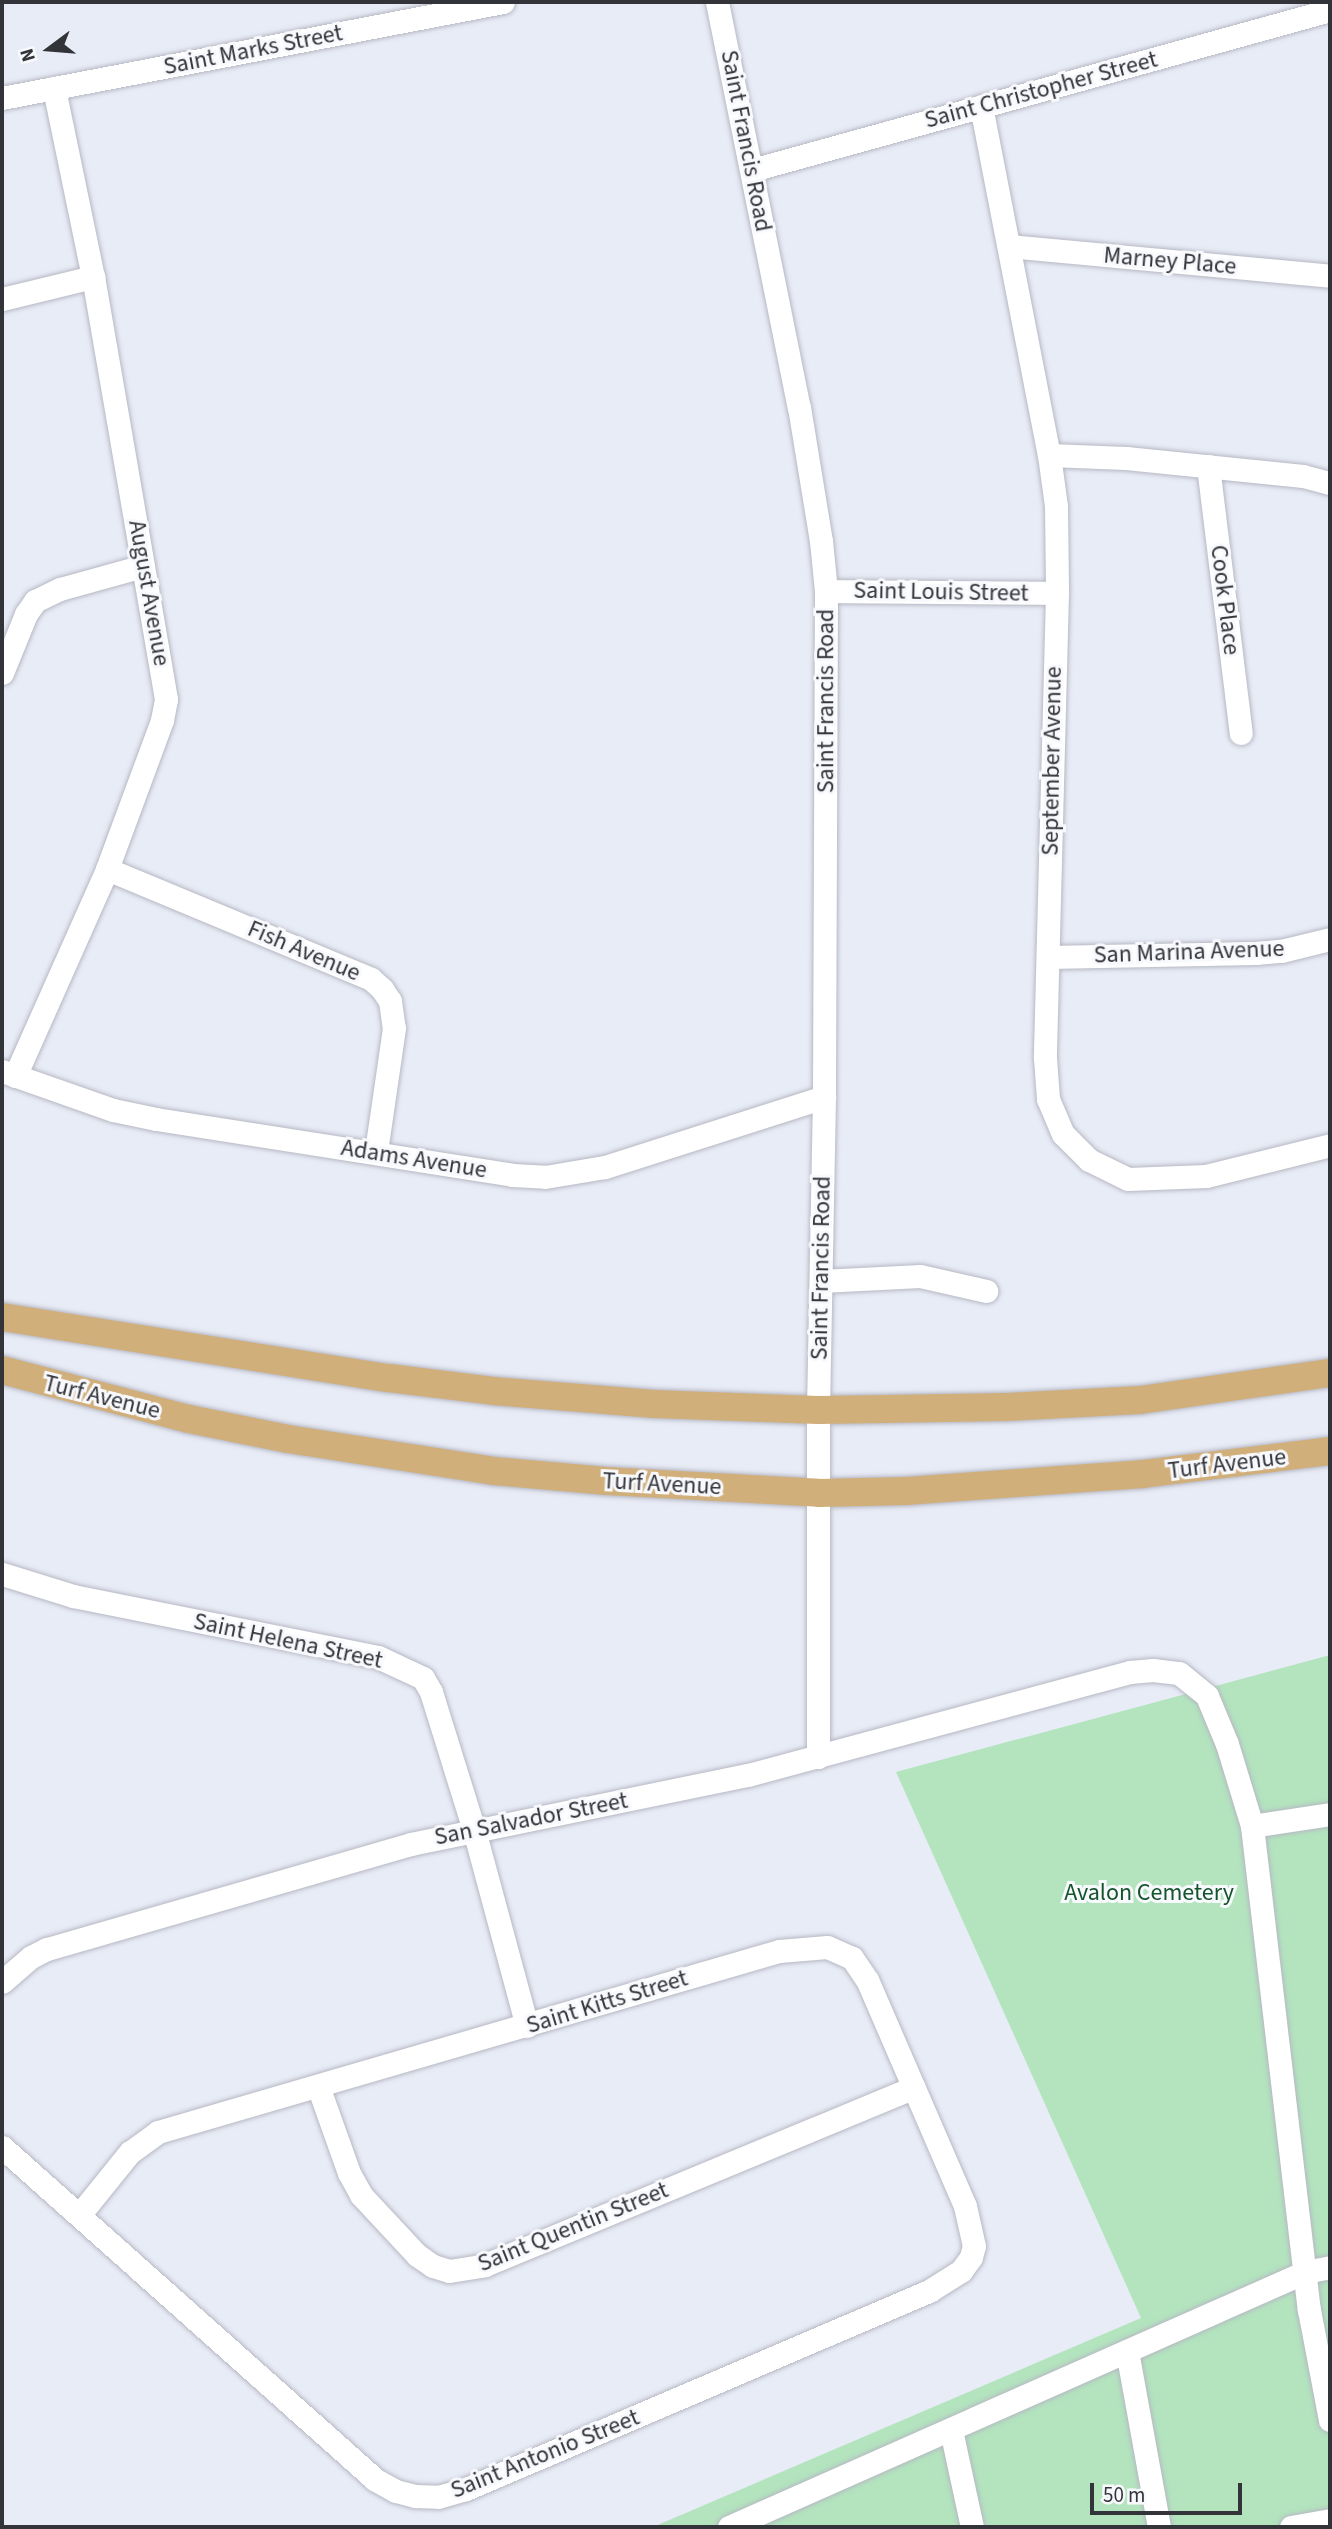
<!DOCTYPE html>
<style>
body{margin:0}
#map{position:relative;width:1332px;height:2529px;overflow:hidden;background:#e8ecf6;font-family:"Source Sans 3",sans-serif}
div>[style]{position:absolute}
.green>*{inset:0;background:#b3e4be}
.roads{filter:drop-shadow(0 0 2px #b6b8c3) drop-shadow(0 0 2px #b6b8c3)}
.minor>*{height:23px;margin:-11.5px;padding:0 11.5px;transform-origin:11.5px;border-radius:11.5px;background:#fff}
.major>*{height:28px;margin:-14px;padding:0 14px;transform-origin:14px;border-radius:14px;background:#d1af7a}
span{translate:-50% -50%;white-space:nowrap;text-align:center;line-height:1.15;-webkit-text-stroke:6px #f8f9fd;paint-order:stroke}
.street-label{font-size:24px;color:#333439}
.park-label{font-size:24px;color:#16542c}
.frame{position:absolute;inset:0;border:4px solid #333439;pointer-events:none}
.north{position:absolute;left:14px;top:14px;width:70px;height:70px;-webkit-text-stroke:5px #f8f9fd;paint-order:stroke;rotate:254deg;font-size:19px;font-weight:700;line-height:28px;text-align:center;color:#333439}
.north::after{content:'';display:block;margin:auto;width:24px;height:32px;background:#333439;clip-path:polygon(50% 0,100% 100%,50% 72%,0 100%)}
.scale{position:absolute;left:1090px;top:2483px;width:152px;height:32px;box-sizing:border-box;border:4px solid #333439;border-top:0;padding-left:9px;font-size:21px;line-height:24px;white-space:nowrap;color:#333439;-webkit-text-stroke:5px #f8f9fd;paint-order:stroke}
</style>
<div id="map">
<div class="green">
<div style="clip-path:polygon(1330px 1655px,1330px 2527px,653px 2527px,1141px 2318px,896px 1772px)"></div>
</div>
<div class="roads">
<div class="minor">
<div style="left:717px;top:2px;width:413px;rotate:78.6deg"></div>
<div style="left:799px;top:407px;width:136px;rotate:80.7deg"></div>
<div style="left:821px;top:541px;width:50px;rotate:84.3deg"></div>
<div style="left:826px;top:591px;width:506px;rotate:90.23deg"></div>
<div style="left:824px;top:1097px;width:313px;rotate:91.1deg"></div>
<div style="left:818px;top:1410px;width:347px;rotate:90deg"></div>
<div style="left:2px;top:98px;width:510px;rotate:-10.85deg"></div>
<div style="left:981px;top:106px;width:356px;rotate:79deg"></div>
<div style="left:1049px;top:455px;width:51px;rotate:82.2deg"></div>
<div style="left:1056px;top:506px;width:87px;rotate:89.3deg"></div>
<div style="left:1057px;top:593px;width:465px;rotate:91.5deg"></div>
<div style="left:1045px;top:1058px;width:41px;rotate:85.8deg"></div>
<div style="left:1048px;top:1099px;width:38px;rotate:67deg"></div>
<div style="left:1063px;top:1134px;width:37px;rotate:45deg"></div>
<div style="left:1089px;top:1160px;width:43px;rotate:26deg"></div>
<div style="left:1128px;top:1179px;width:78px;rotate:-2.2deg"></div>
<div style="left:1206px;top:1176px;width:128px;rotate:-14deg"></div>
<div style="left:752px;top:170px;width:600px;rotate:-15.47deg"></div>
<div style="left:1009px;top:246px;width:322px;rotate:5.3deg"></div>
<div style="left:2px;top:299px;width:94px;rotate:-13.6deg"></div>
<div style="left:1049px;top:455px;width:77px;rotate:2.2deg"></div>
<div style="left:1126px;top:458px;width:178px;rotate:5.8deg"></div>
<div style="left:1303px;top:476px;width:28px;rotate:15deg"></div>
<div style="left:1208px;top:466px;width:269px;rotate:83deg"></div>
<div style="left:826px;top:591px;width:231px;rotate:0.5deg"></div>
<div style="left:2px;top:673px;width:64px;rotate:-67.9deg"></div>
<div style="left:26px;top:614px;width:16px;rotate:-55deg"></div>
<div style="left:35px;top:601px;width:28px;rotate:-26deg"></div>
<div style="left:60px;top:589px;width:86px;rotate:-15.5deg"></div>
<div style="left:107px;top:869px;width:286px;rotate:22.6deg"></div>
<div style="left:371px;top:979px;width:15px;rotate:42deg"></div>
<div style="left:382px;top:989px;width:14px;rotate:56deg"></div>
<div style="left:390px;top:1001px;width:27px;rotate:82deg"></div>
<div style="left:394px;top:1028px;width:125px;rotate:98.3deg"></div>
<div style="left:1048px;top:957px;width:208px;rotate:-1.1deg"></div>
<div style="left:1256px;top:953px;width:25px;rotate:-5deg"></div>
<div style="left:1281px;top:951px;width:50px;rotate:-13.8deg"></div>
<div style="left:2px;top:1071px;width:118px;rotate:19.4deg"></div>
<div style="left:113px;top:1110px;width:44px;rotate:11.8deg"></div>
<div style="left:156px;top:1119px;width:360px;rotate:8.9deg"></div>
<div style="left:512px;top:1175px;width:33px;rotate:3deg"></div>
<div style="left:545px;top:1177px;width:61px;rotate:-9.5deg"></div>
<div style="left:605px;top:1167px;width:230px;rotate:-17.7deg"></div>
<div style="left:15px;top:1076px;width:227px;rotate:-66deg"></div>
<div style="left:107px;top:869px;width:159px;rotate:-69.7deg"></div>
<div style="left:162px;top:720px;width:21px;rotate:-79deg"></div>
<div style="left:166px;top:699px;width:428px;rotate:-99.8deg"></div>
<div style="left:93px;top:277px;width:193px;rotate:-101.7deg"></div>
<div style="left:821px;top:1281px;width:99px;rotate:-2.9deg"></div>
<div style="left:920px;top:1276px;width:68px;rotate:12.8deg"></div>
<div style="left:2px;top:1574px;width:74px;rotate:17.2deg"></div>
<div style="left:73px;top:1596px;width:311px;rotate:11.3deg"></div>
<div style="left:378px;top:1657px;width:50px;rotate:25deg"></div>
<div style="left:423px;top:1678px;width:16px;rotate:60deg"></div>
<div style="left:431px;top:1692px;width:145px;rotate:72.7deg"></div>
<div style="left:474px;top:1830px;width:203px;rotate:74.9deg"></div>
<div style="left:1252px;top:1826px;width:79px;rotate:-8.7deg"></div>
<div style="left:2px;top:1982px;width:38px;rotate:-41deg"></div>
<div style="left:31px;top:1957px;width:18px;rotate:-27deg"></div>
<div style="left:47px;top:1949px;width:379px;rotate:-16.1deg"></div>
<div style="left:411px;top:1844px;width:344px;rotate:-11.6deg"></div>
<div style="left:748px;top:1775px;width:396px;rotate:-15.1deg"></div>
<div style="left:1130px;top:1672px;width:23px;rotate:-5deg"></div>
<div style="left:1153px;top:1670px;width:26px;rotate:7deg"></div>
<div style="left:1179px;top:1673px;width:36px;rotate:39deg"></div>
<div style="left:1207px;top:1696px;width:52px;rotate:67.4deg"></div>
<div style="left:1227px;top:1744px;width:86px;rotate:73deg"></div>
<div style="left:1252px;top:1826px;width:487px;rotate:83.3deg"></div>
<div style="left:1309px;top:2310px;width:112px;rotate:79.2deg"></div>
<div style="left:318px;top:2086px;width:92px;rotate:70.4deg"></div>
<div style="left:349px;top:2173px;width:25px;rotate:61deg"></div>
<div style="left:361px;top:2195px;width:82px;rotate:47deg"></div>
<div style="left:417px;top:2255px;width:19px;rotate:35deg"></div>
<div style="left:433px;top:2266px;width:17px;rotate:17deg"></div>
<div style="left:449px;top:2271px;width:36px;rotate:-9deg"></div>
<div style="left:485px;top:2265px;width:464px;rotate:-22.5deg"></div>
<div style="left:2px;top:2147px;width:499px;rotate:41.7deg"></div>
<div style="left:374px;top:2479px;width:25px;rotate:29deg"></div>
<div style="left:396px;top:2491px;width:20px;rotate:15deg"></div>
<div style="left:415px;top:2496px;width:23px;rotate:2deg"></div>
<div style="left:438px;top:2497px;width:29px;rotate:-16deg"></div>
<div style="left:466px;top:2489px;width:504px;rotate:-23.15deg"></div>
<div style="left:929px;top:2291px;width:38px;rotate:-32deg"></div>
<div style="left:961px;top:2271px;width:17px;rotate:-54deg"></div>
<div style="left:971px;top:2257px;width:11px;rotate:-75deg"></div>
<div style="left:974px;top:2246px;width:41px;rotate:-102.7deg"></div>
<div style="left:965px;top:2206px;width:246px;rotate:-113.4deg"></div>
<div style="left:867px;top:1980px;width:27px;rotate:-124deg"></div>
<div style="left:852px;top:1958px;width:27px;rotate:-156deg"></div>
<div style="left:827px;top:1947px;width:48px;rotate:175.2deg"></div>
<div style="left:779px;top:1951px;width:647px;rotate:163.75deg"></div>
<div style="left:158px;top:2132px;width:34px;rotate:144deg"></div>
<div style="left:130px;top:2152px;width:80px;rotate:128.9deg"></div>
<div style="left:1127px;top:2351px;width:179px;rotate:79.7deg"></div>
<div style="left:951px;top:2430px;width:99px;rotate:77.8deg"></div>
<div style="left:729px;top:2527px;width:630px;rotate:-23.88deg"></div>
<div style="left:1305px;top:2272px;width:25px;rotate:-11deg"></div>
<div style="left:1291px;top:2527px;width:40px;rotate:-10deg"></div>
</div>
<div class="major">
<div style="left:2px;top:1317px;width:392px;rotate:9deg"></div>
<div style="left:389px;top:1378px;width:105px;rotate:7.1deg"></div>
<div style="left:493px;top:1391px;width:162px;rotate:4.6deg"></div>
<div style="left:654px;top:1404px;width:164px;rotate:2.1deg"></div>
<div style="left:818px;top:1410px;width:189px;rotate:-0.9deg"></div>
<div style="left:1007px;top:1407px;width:133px;rotate:-3deg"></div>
<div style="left:1140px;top:1400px;width:192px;rotate:-8.1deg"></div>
<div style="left:2px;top:1370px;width:193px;rotate:14.7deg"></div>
<div style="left:189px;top:1419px;width:101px;rotate:11.4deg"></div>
<div style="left:288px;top:1439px;width:208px;rotate:8.8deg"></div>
<div style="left:494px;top:1471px;width:113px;rotate:5.1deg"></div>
<div style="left:607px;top:1481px;width:212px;rotate:3.2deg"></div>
<div style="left:819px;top:1493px;width:87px;rotate:-1.3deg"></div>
<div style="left:906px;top:1491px;width:238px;rotate:-4.1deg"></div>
<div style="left:1143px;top:1474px;width:188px;rotate:-7deg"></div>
</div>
</div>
<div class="street-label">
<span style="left:253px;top:50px;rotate:-11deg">Saint Marks Street</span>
<span style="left:1041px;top:90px;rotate:-15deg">Saint Christopher Street</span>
<span style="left:746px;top:141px;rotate:79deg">Saint Francis Road</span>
<span style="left:1170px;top:261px;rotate:5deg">Marney Place</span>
<span style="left:941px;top:592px;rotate:1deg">Saint Louis Street</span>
<span style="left:149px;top:593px;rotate:80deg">August Avenue</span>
<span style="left:1225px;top:600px;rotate:83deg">Cook Place</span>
<span style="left:826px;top:701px;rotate:-90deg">Saint Francis Road</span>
<span style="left:1052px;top:761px;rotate:-89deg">September Avenue</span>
<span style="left:304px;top:951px;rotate:23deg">Fish Avenue</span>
<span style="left:1189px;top:952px;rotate:-2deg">San Marina Avenue</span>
<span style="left:414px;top:1159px;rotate:9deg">Adams Avenue</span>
<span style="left:821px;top:1268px;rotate:-89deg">Saint Francis Road</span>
<span style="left:102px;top:1397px;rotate:14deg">Turf Avenue</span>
<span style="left:1227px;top:1464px;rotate:-7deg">Turf Avenue</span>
<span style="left:662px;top:1484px;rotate:3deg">Turf Avenue</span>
<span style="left:288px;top:1641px;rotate:12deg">Saint Helena Street</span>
<span style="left:531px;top:1819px;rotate:-11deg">San Salvador Street</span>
<span style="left:607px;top:2002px;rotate:-17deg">Saint Kitts Street</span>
<span style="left:573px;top:2227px;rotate:-22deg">Saint Quentin Street</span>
<span style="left:545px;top:2454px;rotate:-22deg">Saint Antonio Street</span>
</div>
<div class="park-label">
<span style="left:1149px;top:1893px">Avalon Cemetery</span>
</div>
<div class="frame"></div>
<div class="north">N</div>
<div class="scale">50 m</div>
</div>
